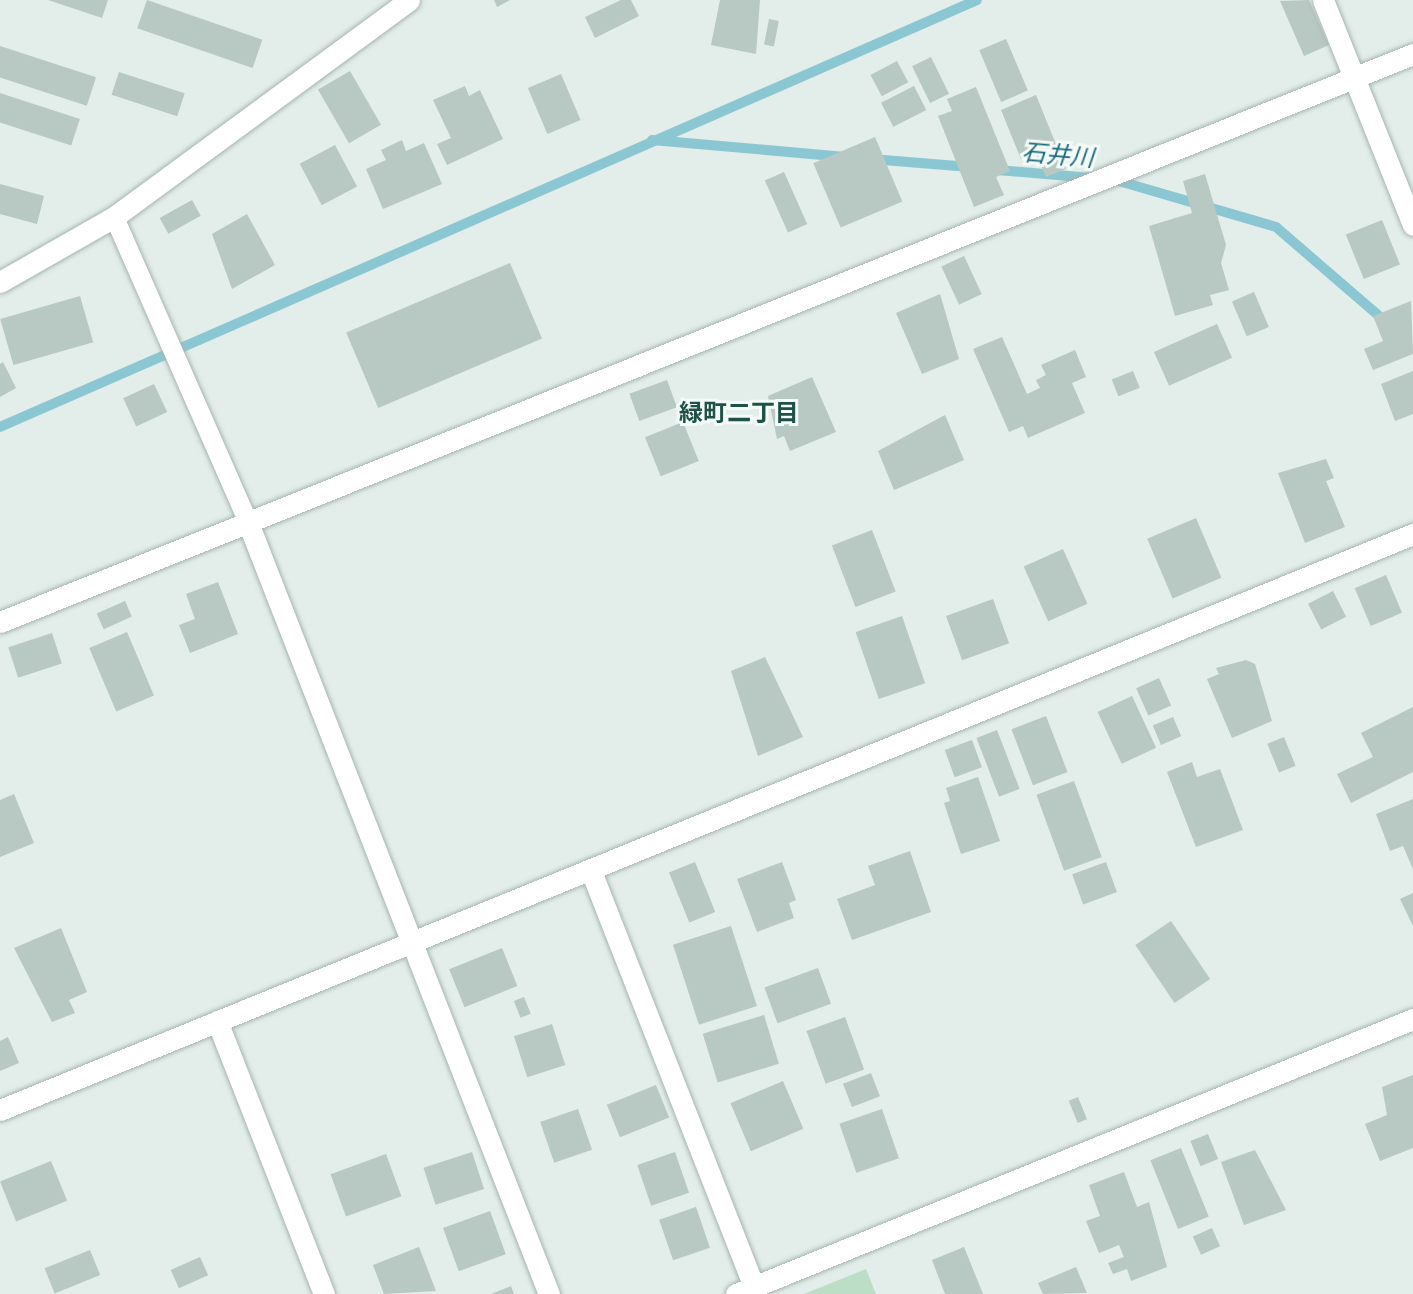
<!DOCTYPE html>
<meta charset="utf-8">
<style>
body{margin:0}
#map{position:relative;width:1413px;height:1294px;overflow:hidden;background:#e3ede9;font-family:"Exo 2","Noto Sans JP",sans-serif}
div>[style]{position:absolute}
.green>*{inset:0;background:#bcdec6}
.stream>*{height:10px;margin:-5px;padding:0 5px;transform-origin:5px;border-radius:5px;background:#8bc7d3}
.building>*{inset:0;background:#b8c8c2;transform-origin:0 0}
.roads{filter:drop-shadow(0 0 2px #a5b5b0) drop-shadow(0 0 2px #a5b5b0)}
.lane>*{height:19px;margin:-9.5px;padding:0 9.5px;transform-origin:9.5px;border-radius:9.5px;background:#fff}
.street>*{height:21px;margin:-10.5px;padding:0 10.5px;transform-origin:10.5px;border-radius:10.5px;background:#fff}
span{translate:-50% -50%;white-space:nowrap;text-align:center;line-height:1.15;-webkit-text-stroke:6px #f4faf7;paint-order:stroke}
.water-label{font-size:24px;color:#1b6b7c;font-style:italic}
.neighbourhood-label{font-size:24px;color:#1e5246;font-weight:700}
</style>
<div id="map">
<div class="green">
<div style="clip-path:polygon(866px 1269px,876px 1294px,804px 1294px)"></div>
</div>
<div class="stream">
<div style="left:652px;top:140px;width:194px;rotate:5deg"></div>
<div style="left:871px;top:159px;width:99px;rotate:4.6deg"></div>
<div style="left:997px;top:170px;width:95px;rotate:4.8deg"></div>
<div style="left:1112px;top:179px;width:171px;rotate:16.3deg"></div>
<div style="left:1276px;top:227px;width:145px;rotate:40.8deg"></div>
<div style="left:0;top:427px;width:1066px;rotate:-23.61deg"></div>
</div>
<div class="building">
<div style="clip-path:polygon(48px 0,108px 0,102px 18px)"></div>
<div style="left:147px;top:0;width:122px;height:30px;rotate:19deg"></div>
<div style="clip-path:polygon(494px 0,510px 0,497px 7px)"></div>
<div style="clip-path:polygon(621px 0,631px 0,639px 16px,595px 38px,585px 17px)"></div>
<div style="clip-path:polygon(720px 0,760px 0,756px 54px,711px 45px)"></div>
<div style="clip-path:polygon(1309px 0,1329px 45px,1304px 56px,1280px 1px)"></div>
<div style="left:769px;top:19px;width:10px;height:26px;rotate:11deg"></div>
<div style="left:1006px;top:39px;width:56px;height:29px;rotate:67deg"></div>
<div style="left:0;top:46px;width:101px;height:30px;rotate:18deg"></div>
<div style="left:931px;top:57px;width:41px;height:21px;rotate:64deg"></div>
<div style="left:897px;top:61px;width:24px;height:30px;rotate:62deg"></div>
<div style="left:350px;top:71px;width:62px;height:37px;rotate:60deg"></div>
<div style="left:119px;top:72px;width:69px;height:24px;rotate:18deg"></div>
<div style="left:561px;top:74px;width:50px;height:36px;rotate:67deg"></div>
<div style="clip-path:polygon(465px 86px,469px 96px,480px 90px,503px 139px,447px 165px,437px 144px,451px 138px,433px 100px)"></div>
<div style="left:914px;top:86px;width:27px;height:37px;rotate:63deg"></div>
<div style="clip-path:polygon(976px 87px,1010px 171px,996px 177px,1004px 195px,974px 207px,938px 116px,952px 111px,947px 99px)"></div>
<div style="left:0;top:93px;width:84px;height:28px;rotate:18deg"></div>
<div style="clip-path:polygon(1036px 95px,1066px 169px,1046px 177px,1036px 153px,1021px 159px,1001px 110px)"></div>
<div style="left:875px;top:137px;width:70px;height:67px;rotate:67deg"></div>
<div style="clip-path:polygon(402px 140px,406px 151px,424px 143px,442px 184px,383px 209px,366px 169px,386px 160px,381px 150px)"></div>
<div style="left:335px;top:145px;width:47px;height:40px;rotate:62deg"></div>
<div style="left:784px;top:172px;width:57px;height:21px;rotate:66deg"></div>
<div style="clip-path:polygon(1205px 174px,1226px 245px,1221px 263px,1229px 290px,1210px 295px,1213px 305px,1175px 316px,1149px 226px,1192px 213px,1183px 181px)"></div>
<div style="clip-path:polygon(0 184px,44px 196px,37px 224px,0 214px)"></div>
<div style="left:192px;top:200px;width:18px;height:37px;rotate:61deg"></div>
<div style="clip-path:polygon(247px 214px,275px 265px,232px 289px,212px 234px)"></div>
<div style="left:1382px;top:220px;width:48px;height:39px;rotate:68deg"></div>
<div style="left:964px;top:256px;width:42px;height:25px;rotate:65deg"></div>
<div style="left:510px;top:263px;width:82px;height:178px;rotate:67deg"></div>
<div style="left:1254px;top:292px;width:38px;height:24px;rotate:67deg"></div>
<div style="clip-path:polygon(940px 294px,959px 359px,922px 374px,896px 313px)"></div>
<div style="left:80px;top:296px;width:48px;height:83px;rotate:74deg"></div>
<div style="clip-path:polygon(1411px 301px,1413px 354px,1373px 370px,1364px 349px,1383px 341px,1373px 316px)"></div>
<div style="left:1217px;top:324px;width:37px;height:69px;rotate:66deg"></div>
<div style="clip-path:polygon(1002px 337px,1027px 394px,1040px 388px,1036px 380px,1046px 375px,1041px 365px,1075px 350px,1086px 377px,1072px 383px,1085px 413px,1028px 438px,1023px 426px,1009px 432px,973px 349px)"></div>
<div style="clip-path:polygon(3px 362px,16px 388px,0 397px,0 364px)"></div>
<div style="left:1133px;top:371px;width:18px;height:23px;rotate:68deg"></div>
<div style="clip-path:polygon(1413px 371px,1413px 414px,1395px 421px,1381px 384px)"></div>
<div style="clip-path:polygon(812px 377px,836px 432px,790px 451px,784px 436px,777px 439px,768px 396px)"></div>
<div style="left:667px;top:380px;width:29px;height:40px;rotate:70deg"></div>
<div style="left:154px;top:384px;width:31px;height:34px;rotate:65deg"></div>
<div style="clip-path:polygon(945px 415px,964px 460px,894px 490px,878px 451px)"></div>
<div style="left:683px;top:422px;width:42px;height:41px;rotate:68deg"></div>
<div style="clip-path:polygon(1326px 459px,1334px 478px,1326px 481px,1345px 527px,1305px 543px,1278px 473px)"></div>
<div style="left:1196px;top:518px;width:65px;height:53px;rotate:67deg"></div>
<div style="left:872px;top:530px;width:66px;height:43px;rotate:69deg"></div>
<div style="left:1063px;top:549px;width:60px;height:43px;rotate:66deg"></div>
<div style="left:1386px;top:575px;width:41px;height:34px;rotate:67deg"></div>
<div style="clip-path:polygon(218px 582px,238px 634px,190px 653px,179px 625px,195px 619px,186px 594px)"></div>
<div style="left:1333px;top:591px;width:29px;height:28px;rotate:63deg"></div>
<div style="left:993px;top:599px;width:47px;height:50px;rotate:70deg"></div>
<div style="left:125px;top:601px;width:17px;height:31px;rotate:66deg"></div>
<div style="left:902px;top:616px;width:71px;height:49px;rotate:71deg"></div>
<div style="left:127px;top:632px;width:69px;height:41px;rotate:67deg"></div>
<div style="left:52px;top:633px;width:32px;height:46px;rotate:72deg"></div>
<div style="clip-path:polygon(765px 657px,803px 737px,758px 756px,731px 671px)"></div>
<div style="clip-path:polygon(1246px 660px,1255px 664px,1272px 721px,1232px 738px,1207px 679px,1219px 674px,1216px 668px)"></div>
<div style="left:1159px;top:678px;width:30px;height:25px;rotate:66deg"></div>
<div style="left:1132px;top:696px;width:57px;height:38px;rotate:65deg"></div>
<div style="clip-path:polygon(1413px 707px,1413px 772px,1351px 803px,1337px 774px,1373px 757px,1361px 733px)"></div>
<div style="left:1046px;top:716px;width:60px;height:37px;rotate:69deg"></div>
<div style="left:1173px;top:717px;width:21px;height:22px;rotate:67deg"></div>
<div style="left:997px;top:730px;width:63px;height:22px;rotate:69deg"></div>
<div style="left:1284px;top:737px;width:31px;height:18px;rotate:68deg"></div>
<div style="left:972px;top:740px;width:29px;height:29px;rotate:70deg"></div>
<div style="clip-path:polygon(1192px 762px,1197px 777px,1220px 769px,1243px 830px,1196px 847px,1167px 772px)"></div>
<div style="clip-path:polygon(978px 777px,1000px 841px,961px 854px,944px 803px,950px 801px,946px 788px)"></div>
<div style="left:1074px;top:781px;width:81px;height:40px;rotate:70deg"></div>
<div style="clip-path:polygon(14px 794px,34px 843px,0 857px,0 800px)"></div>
<div style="clip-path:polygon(1413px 799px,1413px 869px,1403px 846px,1390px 851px,1376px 814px)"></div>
<div style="clip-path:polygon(910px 851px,931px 912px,852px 940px,837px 899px,875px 885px,868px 866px)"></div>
<div style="left:695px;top:862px;width:54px;height:28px;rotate:68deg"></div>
<div style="clip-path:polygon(782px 862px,796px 900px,789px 903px,794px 918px,757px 932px,737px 879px)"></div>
<div style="left:1106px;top:862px;width:32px;height:36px;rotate:70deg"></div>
<div style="clip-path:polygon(1413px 893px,1413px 926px,1400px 899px)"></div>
<div style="left:1171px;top:921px;width:70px;height:43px;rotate:56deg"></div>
<div style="left:731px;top:926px;width:84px;height:61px;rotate:72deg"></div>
<div style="clip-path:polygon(61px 928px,87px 992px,69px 1000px,75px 1013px,52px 1022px,14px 948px)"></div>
<div style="left:502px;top:948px;width:41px;height:57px;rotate:68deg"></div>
<div style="left:818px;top:968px;width:38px;height:57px;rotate:70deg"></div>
<div style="left:524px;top:997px;width:18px;height:11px;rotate:68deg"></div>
<div style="left:764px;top:1015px;width:51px;height:64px;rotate:73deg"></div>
<div style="left:845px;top:1017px;width:56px;height:41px;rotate:70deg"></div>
<div style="left:552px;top:1024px;width:43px;height:40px;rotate:72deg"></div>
<div style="clip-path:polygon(8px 1037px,19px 1063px,0 1071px,0 1041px)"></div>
<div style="left:871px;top:1073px;width:25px;height:30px;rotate:69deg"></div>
<div style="clip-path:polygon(1413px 1075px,1413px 1148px,1380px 1161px,1365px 1124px,1387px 1115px,1382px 1087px)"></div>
<div style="left:783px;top:1081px;width:52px;height:57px;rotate:67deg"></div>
<div style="left:656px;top:1085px;width:35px;height:53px;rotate:68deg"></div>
<div style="left:1078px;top:1097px;width:24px;height:10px;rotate:68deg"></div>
<div style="left:578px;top:1109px;width:43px;height:40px;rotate:71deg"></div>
<div style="left:882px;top:1109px;width:52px;height:45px;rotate:71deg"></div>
<div style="left:1208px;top:1134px;width:27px;height:19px;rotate:68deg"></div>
<div style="left:1181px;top:1148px;width:74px;height:33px;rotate:68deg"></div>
<div style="clip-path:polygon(1255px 1150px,1286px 1210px,1244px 1225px,1221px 1162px)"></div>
<div style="left:472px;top:1152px;width:39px;height:51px;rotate:72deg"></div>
<div style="left:675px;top:1152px;width:43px;height:40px;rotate:71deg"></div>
<div style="left:386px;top:1154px;width:45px;height:59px;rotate:70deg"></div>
<div style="left:51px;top:1161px;width:43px;height:55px;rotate:68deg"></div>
<div style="clip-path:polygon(1124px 1172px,1137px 1207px,1149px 1202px,1167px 1267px,1131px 1281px,1127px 1269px,1113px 1274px,1108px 1263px,1124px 1257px,1119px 1245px,1099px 1253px,1086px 1221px,1100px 1216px,1089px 1185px)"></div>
<div style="left:696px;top:1207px;width:43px;height:39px;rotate:71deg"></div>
<div style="left:490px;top:1211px;width:46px;height:50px;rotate:70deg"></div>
<div style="left:1212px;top:1228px;width:20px;height:21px;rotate:66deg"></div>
<div style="clip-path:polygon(419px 1247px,436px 1291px,384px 1294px,373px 1265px)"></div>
<div style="clip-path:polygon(964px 1247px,983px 1294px,945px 1294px,932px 1260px)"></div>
<div style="left:90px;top:1250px;width:27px;height:49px;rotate:68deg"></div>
<div style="left:200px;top:1257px;width:20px;height:32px;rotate:66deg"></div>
<div style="clip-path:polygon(1076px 1267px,1087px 1293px,1043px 1294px,1038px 1283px)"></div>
<div style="clip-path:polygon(511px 1286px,514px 1294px,491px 1294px)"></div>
</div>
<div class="roads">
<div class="lane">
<div style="left:114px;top:217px;width:331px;rotate:66.3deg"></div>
</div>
<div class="street">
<div style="left:1323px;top:0;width:242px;rotate:68.2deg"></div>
<div style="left:0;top:282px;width:131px;rotate:-29.7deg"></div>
<div style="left:114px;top:217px;width:366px;rotate:-36.3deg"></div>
<div style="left:247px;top:520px;width:831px;rotate:68.69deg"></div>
<div style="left:0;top:622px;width:1523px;rotate:-21.9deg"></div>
<div style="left:591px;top:871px;width:447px;rotate:68.6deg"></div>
<div style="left:217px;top:1021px;width:293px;rotate:68.6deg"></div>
<div style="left:0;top:1110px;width:1526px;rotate:-22.18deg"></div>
<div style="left:736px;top:1294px;width:731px;rotate:-22.11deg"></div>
</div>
</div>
<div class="water-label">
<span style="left:1058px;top:154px;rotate:5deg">石井川</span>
</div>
<div class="neighbourhood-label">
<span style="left:739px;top:412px">緑町二丁目</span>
</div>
</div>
